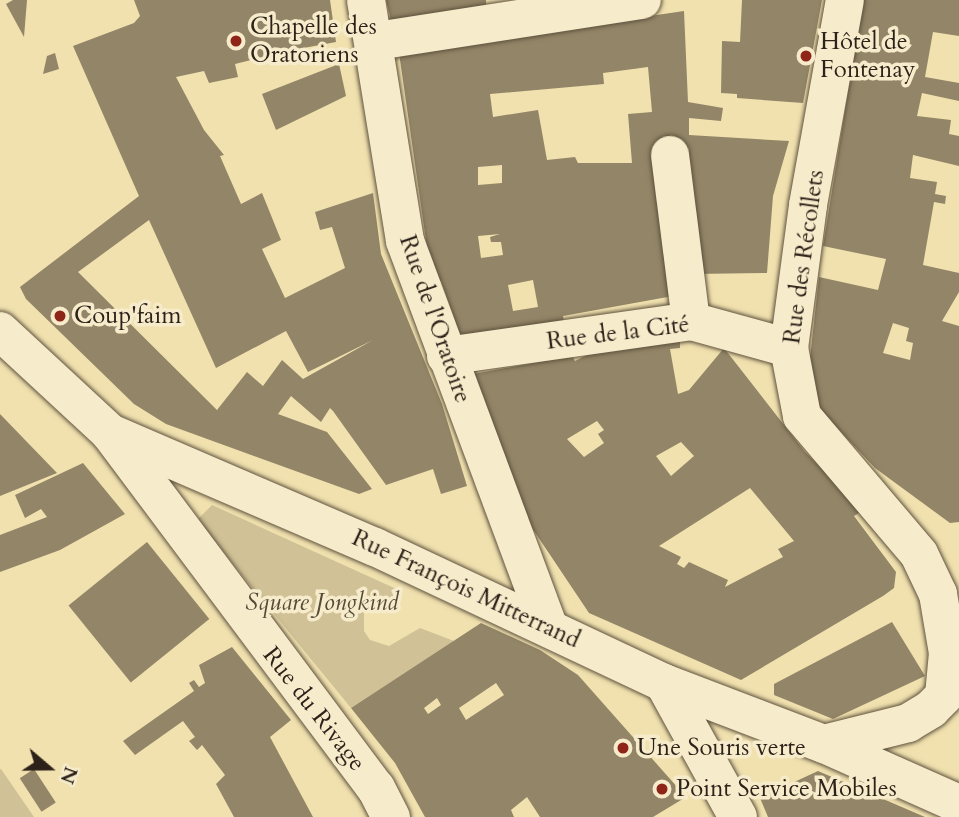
<!DOCTYPE html>
<meta charset="utf-8">
<style>
body{margin:0}
#map{position:relative;width:959px;height:817px;overflow:hidden;background:#f1e1af;font-family:Cardo,serif}
div>[style]{position:absolute}
.green>*{inset:0;background:#d0c196}
.building>*{inset:0;background:#938567;transform-origin:0 0}
.roads{filter:drop-shadow(0 0 2px #5e523e) drop-shadow(0 0 2px #5e523e)}
.minor>*{height:38px;margin:-19px;padding:0 19px;transform-origin:19px;border-radius:19px;background:#f6eccb}
.dots>*{width:19px;height:19px;translate:-50% -50%;box-sizing:border-box;border:4px solid #f6eccb;border-radius:50%}
span{translate:-50% -50%;white-space:nowrap;text-align:center;line-height:1.15;-webkit-text-stroke:7px #f6eccb;paint-order:stroke}
.poi-label{font-size:24px;color:#2d2219}
.left{translate:0 -50%;text-align:left}
.street-label{font-size:24px;color:#2d2219}
.park-label{font-size:24px;color:#564a38;font-style:italic}
.north{position:absolute;left:14px;top:733px;width:70px;height:70px;-webkit-text-stroke:5px #f6eccb;paint-order:stroke;rotate:110deg;font-size:19px;font-weight:700;line-height:28px;text-align:center;color:#2d2219}
.north::after{content:'';display:block;margin:auto;width:24px;height:32px;background:#2d2219;clip-path:polygon(50% 0,100% 100%,50% 72%,0 100%)}
</style>
<div id="map">
<div class="green">
<div style="clip-path:polygon(212px 505px,403px 592px,398px 600px,384px 601px,364px 612px,364px 631px,370px 640px,389px 646px,420px 628px,454px 641px,351px 708px,197px 520px)"></div>
<div style="clip-path:polygon(0 769px,1px 769px,34px 817px,0 817px)"></div>
</div>
<div class="building">
<div style="clip-path:polygon(13px 0,27px 0,24px 37px,6px 4px)"></div>
<div style="clip-path:polygon(evenodd,134px 0,330px 0,336px 42px,298px 49px,301px 57px,294px 58px,292px 50px,235px 64px,238px 77px,209px 83px,204px 71px,176px 77px,204px 130px,224px 155px,220px 156px,241px 204px,262px 193px,281px 240px,262px 249px,285px 298px,345px 268px,332px 227px,320px 230px,315px 212px,373px 193px,381px 254px,442px 404px,467px 486px,441px 494px,433px 469px,386px 485px,333px 411px,330px 408px,321px 422px,291px 396px,278px 414px,327px 432px,372px 489px,359px 494px,166px 424px,134px 404px,26px 299px,20px 287px,139px 196px,73px 46px,134px 23px,140px 16px,134px 0,149px 220px,216px 368px,286px 331px,308px 372px,373px 340px,303px 379px,282px 360px,263px 386px,247px 372px,217px 410px,78px 272px,149px 220px)"></div>
<div style="clip-path:polygon(386px 0,486px 0,486px 6px,391px 20px)"></div>
<div style="clip-path:polygon(742px 0,822px 0,803px 103px,737px 98px,737px 94px,721px 93px,722px 41px,740px 42px)"></div>
<div style="clip-path:polygon(evenodd,863px 0,959px 0,959px 36px,933px 32px,925px 77px,959px 83px,959px 101px,922px 93px,917px 116px,951px 120px,949px 134px,959px 136px,959px 166px,913px 155px,910px 178px,937px 182px,935px 194px,946px 196px,945px 204px,934px 202px,923px 265px,959px 273px,959px 292px,942px 321px,959px 326px,959px 522px,950px 523px,875px 468px,806px 395px,819px 277px,878px 290px,886px 259px,823px 246px,863px 0,893px 323px,909px 328px,906px 341px,913px 343px,910px 360px,883px 353px,893px 323px)"></div>
<div style="clip-path:polygon(evenodd,684px 11px,688px 102px,723px 108px,721px 121px,689px 118px,689px 135px,789px 141px,773px 196px,767px 273px,693px 274px,681px 139px,658px 140px,673px 296px,563px 316px,564px 323px,460px 335px,441px 281px,432px 282px,399px 53px,684px 11px,648px 67px,652px 112px,628px 114px,632px 163px,578px 163px,575px 157px,547px 160px,538px 110px,493px 117px,490px 94px,604px 84px,603px 73px,648px 67px,684px 11px,502px 165px,502px 183px,478px 185px,478px 167px,502px 165px,684px 11px,500px 234px,490px 237px,491px 242px,501px 242px,503px 255px,481px 258px,478px 236px,500px 234px,684px 11px,533px 280px,538px 307px,513px 311px,508px 285px,533px 280px)"></div>
<div style="clip-path:polygon(55px 53px,59px 69px,43px 74px,47px 56px)"></div>
<div style="clip-path:polygon(339px 64px,346px 96px,276px 130px,262px 94px)"></div>
<div style="clip-path:polygon(evenodd,680px 337px,680px 348px,670px 349px,678px 394px,689px 390px,724px 348px,805px 452px,864px 510px,854px 516px,896px 572px,894px 588px,883px 596px,741px 680px,589px 613px,520px 510px,473px 374px,572px 356px,575px 361px,599px 349px,680px 337px,597px 421px,604px 430px,598px 434px,604px 443px,584px 457px,567px 439px,597px 421px,680px 337px,681px 442px,694px 456px,671px 476px,656px 456px,681px 442px,680px 337px,750px 488px,794px 541px,778px 549px,783px 557px,725px 587px,728px 580px,689px 562px,684px 568px,677px 564px,681px 557px,659px 546px,750px 488px)"></div>
<div style="clip-path:polygon(0 414px,57px 473px,0 496px)"></div>
<div style="clip-path:polygon(83px 463px,125px 514px,60px 550px,0 572px,0 535px,47px 517px,41px 509px,25px 518px,15px 495px)"></div>
<div style="left:147px;top:542px;width:99px;height:101px;rotate:51deg"></div>
<div style="clip-path:polygon(892px 622px,925px 676px,833px 719px,774px 695px,774px 684px)"></div>
<div style="clip-path:polygon(evenodd,481px 623px,540px 650px,578px 675px,686px 797px,653px 817px,540px 817px,527px 797px,511px 810px,514px 817px,425px 817px,395px 763px,351px 708px,481px 623px,496px 683px,504px 695px,466px 720px,459px 708px,496px 683px,481px 623px,437px 698px,441px 705px,428px 714px,424px 708px,437px 698px)"></div>
<div style="clip-path:polygon(232px 647px,291px 720px,270px 737px,313px 817px,234px 817px,216px 784px,225px 775px,202px 745px,197px 750px,189px 741px,195px 737px,183px 721px,135px 755px,123px 741px,194px 691px,189px 683px,194px 680px,199px 687px,205px 683px,199px 665px)"></div>
<div style="left:34px;top:769px;width:40px;height:17px;rotate:57deg"></div>
<div style="clip-path:polygon(818px 771px,925px 817px,768px 817px,760px 798px)"></div>
</div>
<div class="roads">
<div class="minor">
<div style="left:366px;top:0;width:244px;rotate:80.8deg"></div>
<div style="left:405px;top:241px;width:410px;rotate:69.6deg"></div>
<div style="left:376px;top:41px;width:269px;rotate:-8.8deg"></div>
<div style="left:670px;top:155px;width:167px;rotate:82.8deg"></div>
<div style="left:0;top:331px;width:150px;rotate:42.8deg"></div>
<div style="left:110px;top:433px;width:288px;rotate:23.3deg"></div>
<div style="left:375px;top:547px;width:319px;rotate:25.2deg"></div>
<div style="left:664px;top:683px;width:171px;rotate:20.9deg"></div>
<div style="left:824px;top:744px;width:148px;rotate:24deg"></div>
<div style="left:446px;top:356px;width:247px;rotate:-8.1deg"></div>
<div style="left:691px;top:321px;width:102px;rotate:15.4deg"></div>
<div style="left:110px;top:433px;width:444px;rotate:53.2deg"></div>
<div style="left:376px;top:788px;width:33px;rotate:63deg"></div>
<div style="left:664px;top:683px;width:153px;rotate:61.1deg"></div>
<div style="left:824px;top:744px;width:87px;rotate:-14deg"></div>
<div style="left:908px;top:723px;width:27px;rotate:-31deg"></div>
<div style="left:931px;top:709px;width:18px;rotate:-45deg"></div>
<div style="left:944px;top:696px;width:43px;rotate:-84.7deg"></div>
<div style="left:948px;top:653px;width:60px;rotate:-99.6deg"></div>
<div style="left:938px;top:594px;width:44px;rotate:-115.4deg"></div>
<div style="left:919px;top:554px;width:181px;rotate:-130.3deg"></div>
<div style="left:802px;top:416px;width:69px;rotate:-100.8deg"></div>
<div style="left:789px;top:348px;width:144px;rotate:-82.4deg"></div>
<div style="left:808px;top:205px;width:208px;rotate:-79.8deg"></div>
</div>
</div>
<div class="dots">
<div style="left:236px;top:41px;background:#8f2418"></div>
<div style="left:806px;top:56px;background:#8f2418"></div>
<div style="left:60px;top:316px;background:#8f2418"></div>
<div style="left:623px;top:748px;background:#8f2418"></div>
<div style="left:662px;top:789px;background:#8f2418"></div>
</div>
<div class="poi-label">
<span class="left" style="left:250px;top:41px">Chapelle des<br>Oratoriens</span>
<span class="left" style="left:820px;top:56px">Hôtel de<br>Fontenay</span>
<span class="left" style="left:74px;top:316px">Coup'faim</span>
<span class="left" style="left:637px;top:748px">Une Souris verte</span>
<span class="left" style="left:676px;top:789px">Point Service Mobiles</span>
</div>
<div class="street-label">
<span style="left:804px;top:257px;rotate:-82deg">Rue des Récollets</span>
<span style="left:435px;top:319px;rotate:71deg">Rue de l'Oratoire</span>
<span style="left:618px;top:333px;rotate:-7deg">Rue de la Cité</span>
<span style="left:466px;top:589px;rotate:25deg">Rue François Mitterrand</span>
<span style="left:314px;top:709px;rotate:52deg">Rue du Rivage</span>
</div>
<div class="park-label">
<span style="left:322px;top:603px">Square Jongkind</span>
</div>
<div class="north">N</div>
</div>
